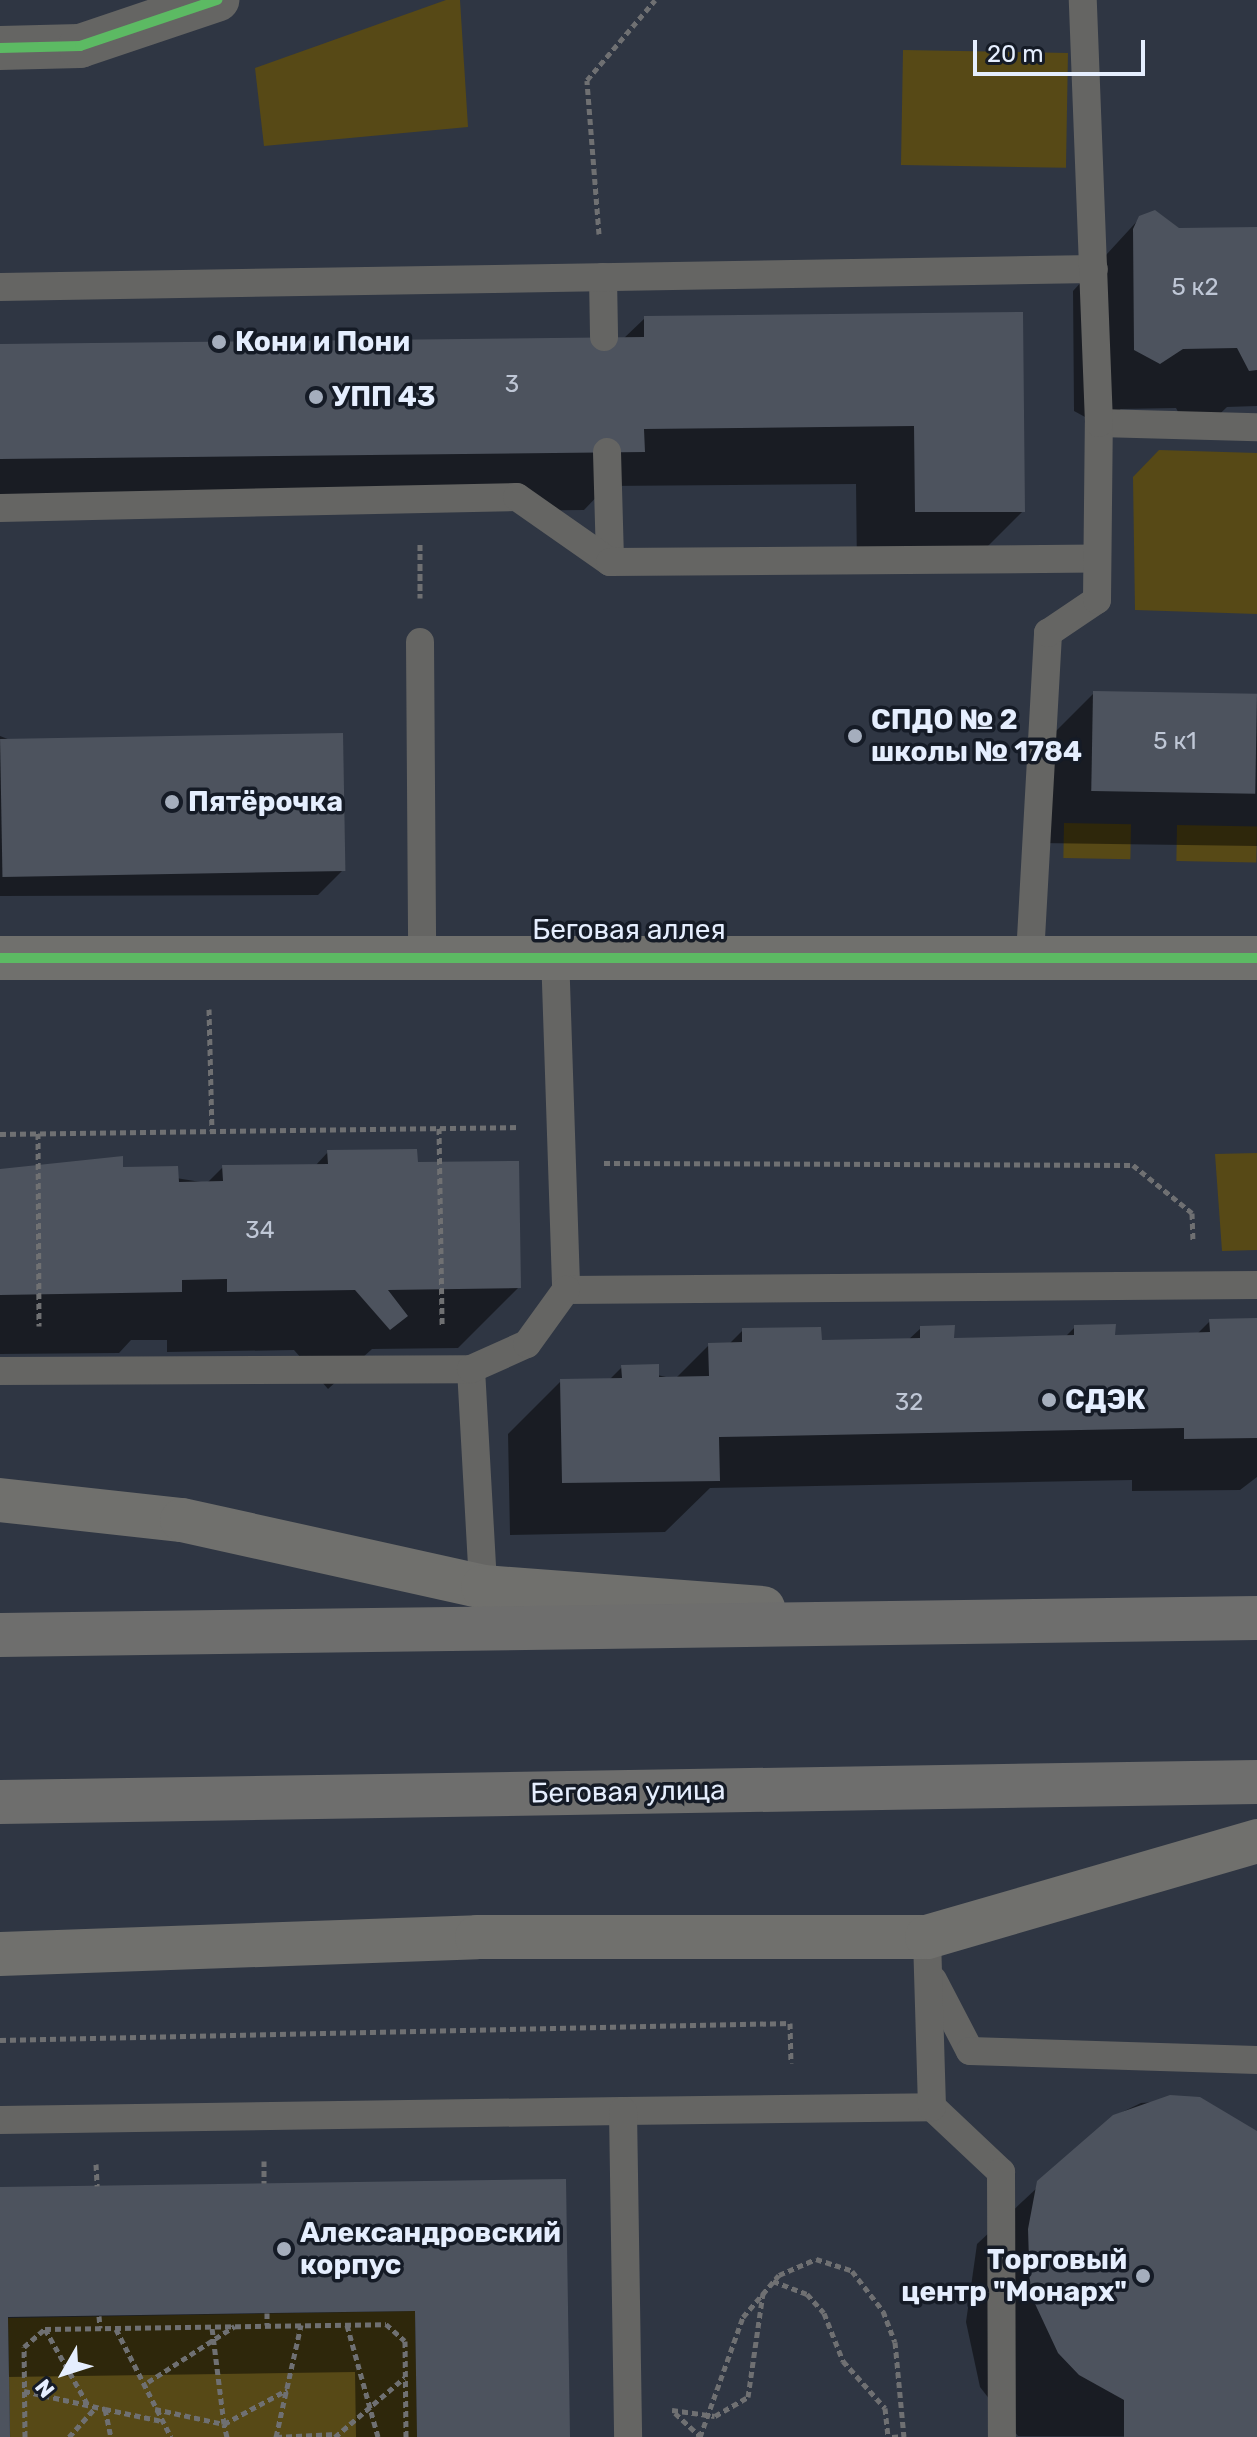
<!DOCTYPE html>
<meta charset="utf-8">
<style>
body{margin:0}
#map{position:relative;width:1257px;height:2437px;overflow:hidden;background:#2f3643;font-family:Rubik,sans-serif}
div>[style]{position:absolute}
.green>*{inset:0;background:#574916;transform-origin:0 0}
.shadow>*{inset:0;background:#0007}
.building>*{inset:0;background:#4d535e;transform-origin:0 0}
.path>*{height:5px;margin-top:-2.5px;transform-origin:0;background:repeating-linear-gradient(90deg,#6f7072 0 6px,transparent 0 10px)}
.lane>*{height:28px;margin:-14px;padding:0 14px;transform-origin:14px;border-radius:14px;background:#656563}
.street>*{height:44px;margin:-22px;padding:0 22px;transform-origin:22px;border-radius:22px;background:#656563}
.secondary>*{height:44px;margin:-22px;padding:0 22px;transform-origin:22px;border-radius:22px;background:#70706d}
.primary>*{height:44px;margin:-22px;padding:0 22px;transform-origin:22px;border-radius:22px;background:#6e6e6d}
.cycleway>*{height:10px;margin:-5px;padding:0 5px;transform-origin:5px;border-radius:5px;background:#5cba63}
.dots>*{width:22px;height:22px;translate:-50% -50%;box-sizing:border-box;border:4px solid #151b26;border-radius:50%}
span{translate:-50% -50%;white-space:nowrap;text-align:center;line-height:1.15;-webkit-text-stroke:7px #151b26;paint-order:stroke}
.number-label{font-size:24px;color:#bfc7d6}
.number-label span{-webkit-text-stroke-width:0}
.poi-label{font-size:28px;color:#e5eefe;font-weight:700}
.left{translate:0 -50%;text-align:left}
.right{translate:-100% -50%;text-align:right}
.street-label{font-size:28px;color:#e5eefe}
.north{position:absolute;left:24px;top:2333px;width:80px;height:80px;-webkit-text-stroke:6px #151b26;paint-order:stroke;rotate:231deg;font-size:22px;font-weight:700;line-height:32px;text-align:center;color:#e5eefe}
.north::after{content:'';display:block;margin:auto;width:28px;height:36px;background:#e5eefe;clip-path:polygon(50% 0,100% 100%,50% 72%,0 100%)}
.scale{position:absolute;left:973px;top:40px;width:172px;height:36px;box-sizing:border-box;border:4px solid #e5eefe;border-top:0;padding-left:10px;font-size:24px;line-height:28px;white-space:nowrap;color:#e5eefe;-webkit-text-stroke:6px #151b26;paint-order:stroke}
</style>
<div id="map">
<div class="green">
<div style="clip-path:polygon(446px 0,460px 0,468px 127px,264px 146px,255px 68px)"></div>
<div style="left:903px;top:50px;width:165px;height:115px;rotate:1deg"></div>
<div style="clip-path:polygon(1159px 450px,1257px 453px,1257px 614px,1135px 610px,1133px 477px)"></div>
<div style="left:1064px;top:823px;width:67px;height:35px;rotate:1deg"></div>
<div style="left:1177px;top:825px;width:80px;height:36px;rotate:1deg"></div>
<div style="clip-path:polygon(1257px 1153px,1257px 1250px,1222px 1251px,1215px 1154px)"></div>
<div style="left:415px;top:2311px;width:126px;height:407px;rotate:89deg"></div>
</div>
<div class="shadow">
<div style="clip-path:polygon(1140px 218px,1178px 230px,1257px 229px,1257px 406px,1227px 407px,1204px 429px,1188px 431px,1176px 408px,1121px 409px,1098px 424px,1074px 411px,1073px 291px)"></div>
<div style="clip-path:polygon(1021px 314px,1023px 511px,965px 569px,857px 570px,856px 484px,607px 486px,584px 510px,0 516px,0 346px,623px 339px,645px 318px)"></div>
<div style="clip-path:polygon(1094px 693px,1257px 696px,1257px 846px,1039px 843px,1041px 746px)"></div>
<div style="clip-path:polygon(0 736px,343px 870px,318px 895px,0 896px)"></div>
<div style="clip-path:polygon(328px 1152px,416px 1164px,519px 1287px,458px 1348px,372px 1349px,328px 1389px,294px 1350px,167px 1352px,167px 1340px,131px 1340px,119px 1353px,0 1354px,0 1171px,121px 1158px,120px 1169px,207px 1183px,223px 1167px,315px 1166px)"></div>
<div style="clip-path:polygon(1257px 1320px,1257px 1477px,1240px 1490px,1132px 1491px,1132px 1480px,710px 1488px,665px 1532px,510px 1535px,508px 1434px,561px 1381px,609px 1380px,622px 1367px,675px 1379px,709px 1345px,729px 1344px,743px 1330px,820px 1342px,908px 1340px,921px 1328px,952px 1340px,1064px 1338px,1075px 1327px,1113px 1337px,1196px 1335px,1210px 1321px)"></div>
<div style="clip-path:polygon(1199px 2099px,1257px 2135px,1257px 2437px,1018px 2436px,980px 2387px,966px 2322px,977px 2244px,1114px 2116px,1141px 2103px)"></div>
<div style="clip-path:polygon(564px 2181px,568px 2437px,356px 2437px,355px 2372px,7px 2377px,8px 2437px,0 2437px,0 2189px)"></div>
</div>
<div class="building">
<div style="clip-path:polygon(1155px 210px,1179px 228px,1257px 227px,1257px 370px,1249px 371px,1237px 348px,1183px 349px,1160px 364px,1134px 350px,1133px 229px,1139px 216px)"></div>
<div style="clip-path:polygon(1023px 312px,1025px 512px,915px 512px,914px 426px,644px 429px,645px 452px,0 459px,0 344px,644px 337px,644px 316px)"></div>
<div style="left:1093px;top:691px;width:164px;height:100px;rotate:1deg"></div>
<div style="left:343px;top:733px;width:138px;height:343px;rotate:89deg"></div>
<div style="clip-path:polygon(417px 1149px,418px 1162px,519px 1161px,521px 1288px,388px 1290px,408px 1316px,390px 1330px,355px 1290px,227px 1292px,227px 1279px,182px 1280px,182px 1292px,0 1295px,0 1169px,123px 1156px,123px 1167px,178px 1166px,179px 1182px,223px 1181px,222px 1165px,328px 1164px,327px 1150px)"></div>
<div style="clip-path:polygon(1257px 1318px,1257px 1438px,1184px 1439px,1184px 1428px,719px 1437px,720px 1481px,562px 1483px,560px 1379px,622px 1378px,621px 1365px,659px 1364px,659px 1377px,709px 1376px,708px 1343px,742px 1342px,742px 1328px,821px 1327px,822px 1340px,920px 1338px,920px 1326px,955px 1325px,954px 1338px,1074px 1335px,1074px 1325px,1116px 1324px,1115px 1335px,1210px 1332px,1209px 1319px)"></div>
<div style="clip-path:polygon(1170px 2095px,1200px 2097px,1257px 2131px,1257px 2437px,1124px 2437px,1124px 2400px,1079px 2375px,1058px 2353px,1030px 2293px,1028px 2229px,1037px 2181px,1113px 2115px)"></div>
<div style="clip-path:polygon(566px 2179px,570px 2437px,417px 2437px,415px 2311px,8px 2317px,10px 2437px,0 2437px,0 2187px)"></div>
</div>
<div class="path">
<div style="left:599px;top:234px;width:154px;rotate:-94.5deg"></div>
<div style="left:587px;top:80px;width:105px;rotate:-49.6deg"></div>
<div style="left:420px;top:544px;width:54px;rotate:90deg"></div>
<div style="left:209px;top:1009px;width:122px;rotate:88.6deg"></div>
<div style="left:439px;top:1128px;width:199px;rotate:89.1deg"></div>
<div style="left:38px;top:1133px;width:193px;rotate:89.7deg"></div>
<div style="left:0;top:1134px;width:519px;rotate:-0.77deg"></div>
<div style="left:604px;top:1163px;width:529px;rotate:0.22deg"></div>
<div style="left:1133px;top:1165px;width:76px;rotate:39.1deg"></div>
<div style="left:1192px;top:1213px;width:28px;rotate:88deg"></div>
<div style="left:0;top:2040px;width:790px;rotate:-1.23deg"></div>
<div style="left:790px;top:2023px;width:40px;rotate:88.6deg"></div>
<div style="left:264px;top:2161px;width:22px;rotate:90deg"></div>
<div style="left:96px;top:2164px;width:22px;rotate:87deg"></div>
<div style="left:773px;top:2281px;width:36px;rotate:21deg"></div>
<div style="left:807px;top:2294px;width:25px;rotate:48deg"></div>
<div style="left:824px;top:2313px;width:52px;rotate:68.4deg"></div>
<div style="left:843px;top:2361px;width:63px;rotate:48.2deg"></div>
<div style="left:885px;top:2408px;width:29px;rotate:84deg"></div>
<div style="left:267px;top:2313px;width:12px;rotate:90deg"></div>
<div style="left:99px;top:2316px;width:12px;rotate:85deg"></div>
<div style="left:347px;top:2325px;width:116px;rotate:74.5deg"></div>
<div style="left:45px;top:2329px;width:87px;rotate:60.5deg"></div>
<div style="left:116px;top:2329px;width:121px;rotate:63deg"></div>
<div style="left:148px;top:2382px;width:103px;rotate:-32.8deg"></div>
<div style="left:24px;top:2391px;width:83px;rotate:12.5deg"></div>
<div style="left:105px;top:2409px;width:29px;rotate:78deg"></div>
<div style="left:105px;top:2409px;width:58px;rotate:11.9deg"></div>
<div style="left:155px;top:2409px;width:71px;rotate:12.3deg"></div>
<div style="left:224px;top:2424px;width:98px;rotate:-97.1deg"></div>
<div style="left:672px;top:2410px;width:43px;rotate:7.9deg"></div>
<div style="left:715px;top:2416px;width:38px;rotate:-30deg"></div>
<div style="left:748px;top:2397px;width:105px;rotate:-81.8deg"></div>
<div style="left:675px;top:2413px;width:34px;rotate:43deg"></div>
<div style="left:25px;top:2437px;width:90px;rotate:-90.6deg"></div>
<div style="left:24px;top:2347px;width:28px;rotate:-41deg"></div>
<div style="left:45px;top:2329px;width:341px;rotate:-0.8deg"></div>
<div style="left:386px;top:2324px;width:25px;rotate:42deg"></div>
<div style="left:405px;top:2341px;width:96px;rotate:89.4deg"></div>
<div style="left:69px;top:2437px;width:40px;rotate:-48deg"></div>
<div style="left:227px;top:2437px;width:13px;rotate:-103deg"></div>
<div style="left:224px;top:2424px;width:72px;rotate:-28.4deg"></div>
<div style="left:276px;top:2437px;width:115px;rotate:-77.4deg"></div>
<div style="left:276px;top:2437px;width:60px;rotate:-2.9deg"></div>
<div style="left:335px;top:2437px;width:91px;rotate:-40.5deg"></div>
<div style="left:700px;top:2437px;width:127px;rotate:-70.3deg"></div>
<div style="left:743px;top:2317px;width:55px;rotate:-49.4deg"></div>
<div style="left:779px;top:2275px;width:40px;rotate:-23.4deg"></div>
<div style="left:816px;top:2259px;width:38px;rotate:18deg"></div>
<div style="left:852px;top:2271px;width:51px;rotate:52.2deg"></div>
<div style="left:883px;top:2311px;width:33px;rotate:69deg"></div>
<div style="left:895px;top:2342px;width:95px;rotate:84.6deg"></div>
<div style="left:892px;top:2437px;width:12px;rotate:-5deg"></div>
</div>
<div class="lane">
<div style="left:603px;top:277px;width:60px;rotate:89deg"></div>
<div style="left:0;top:287px;width:1094px;rotate:-0.94deg"></div>
<div style="left:1099px;top:423px;width:158px;rotate:1.5deg"></div>
<div style="left:607px;top:452px;width:110px;rotate:88.4deg"></div>
<div style="left:0;top:508px;width:517px;rotate:-1.22deg"></div>
<div style="left:517px;top:497px;width:113px;rotate:35deg"></div>
<div style="left:610px;top:562px;width:487px;rotate:-0.4deg"></div>
<div style="left:420px;top:642px;width:312px;rotate:89.6deg"></div>
<div style="left:555px;top:953px;width:337px;rotate:88.1deg"></div>
<div style="left:566px;top:1290px;width:691px;rotate:-0.41deg"></div>
<div style="left:1030px;top:956px;width:324px;rotate:-86.8deg"></div>
<div style="left:1048px;top:633px;width:59px;rotate:-34deg"></div>
<div style="left:1097px;top:600px;width:177px;rotate:-89.4deg"></div>
<div style="left:1099px;top:423px;width:423px;rotate:-92.2deg"></div>
<div style="left:471px;top:1369px;width:218px;rotate:86.8deg"></div>
<div style="left:0;top:1371px;width:471px;rotate:-0.2deg"></div>
<div style="left:471px;top:1369px;width:61px;rotate:-24.1deg"></div>
<div style="left:527px;top:1344px;width:67px;rotate:-54.2deg"></div>
<div style="left:933px;top:1980px;width:80px;rotate:62.5deg"></div>
<div style="left:970px;top:2051px;width:287px;rotate:1.8deg"></div>
<div style="left:932px;top:2107px;width:95px;rotate:43.3deg"></div>
<div style="left:1001px;top:2172px;width:265px;rotate:89.8deg"></div>
<div style="left:623px;top:2111px;width:309px;rotate:-0.7deg"></div>
<div style="left:932px;top:2107px;width:170px;rotate:-91.7deg"></div>
<div style="left:0;top:2120px;width:623px;rotate:-0.83deg"></div>
<div style="left:623px;top:2111px;width:326px;rotate:89.1deg"></div>
</div>
<div class="street">
<div style="left:0;top:48px;width:80px;rotate:-1.4deg"></div>
<div style="left:80px;top:46px;width:145px;rotate:-18.6deg"></div>
</div>
<div class="secondary">
<div style="left:0;top:958px;width:1257px"></div>
<div style="left:0;top:1500px;width:183px;rotate:6.3deg"></div>
<div style="left:182px;top:1520px;width:308px;rotate:12.5deg"></div>
<div style="left:483px;top:1587px;width:281px;rotate:4.3deg"></div>
<div style="left:0;top:1954px;width:477px;rotate:-2deg"></div>
<div style="left:477px;top:1937px;width:450px"></div>
<div style="left:927px;top:1937px;width:344px;rotate:-16.2deg"></div>
</div>
<div class="primary">
<div style="left:0;top:1635px;width:1257px;rotate:-0.77deg"></div>
<div style="left:0;top:1802px;width:1257px;rotate:-0.91deg"></div>
</div>
<div class="cycleway">
<div style="left:0;top:48px;width:80px;rotate:-1.4deg"></div>
<div style="left:80px;top:46px;width:145px;rotate:-18.6deg"></div>
<div style="left:0;top:958px;width:1257px"></div>
</div>
<div class="dots">
<div style="left:219px;top:342px;background:#a5aebd"></div>
<div style="left:316px;top:397px;background:#a5aebd"></div>
<div style="left:855px;top:736px;background:#a5aebd"></div>
<div style="left:172px;top:802px;background:#a5aebd"></div>
<div style="left:1049px;top:1400px;background:#a5aebd"></div>
<div style="left:284px;top:2249px;background:#a5aebd"></div>
<div style="left:1143px;top:2276px;background:#a5aebd"></div>
</div>
<div class="number-label">
<span style="left:1195px;top:288px">5 к2</span>
<span style="left:512px;top:385px">3</span>
<span style="left:1175px;top:742px">5 к1</span>
<span style="left:260px;top:1231px">34</span>
<span style="left:909px;top:1403px">32</span>
</div>
<div class="poi-label">
<span class="left" style="left:235px;top:342px">Кони и Пони</span>
<span class="left" style="left:332px;top:397px">УПП 43</span>
<span class="left" style="left:871px;top:736px">СПДО № 2<br>школы № 1784</span>
<span class="left" style="left:188px;top:802px">Пятёрочка</span>
<span class="left" style="left:1065px;top:1400px">СДЭК</span>
<span class="left" style="left:300px;top:2249px">Александровский<br>корпус</span>
<span class="right" style="left:1127px;top:2276px">Торговый<br>центр "Монарх"</span>
</div>
<div class="street-label">
<span style="left:629px;top:930px">Беговая аллея</span>
<span style="left:628px;top:1792px;rotate:-1deg">Беговая улица</span>
</div>
<div class="north">N</div>
<div class="scale">20 m</div>
</div>
